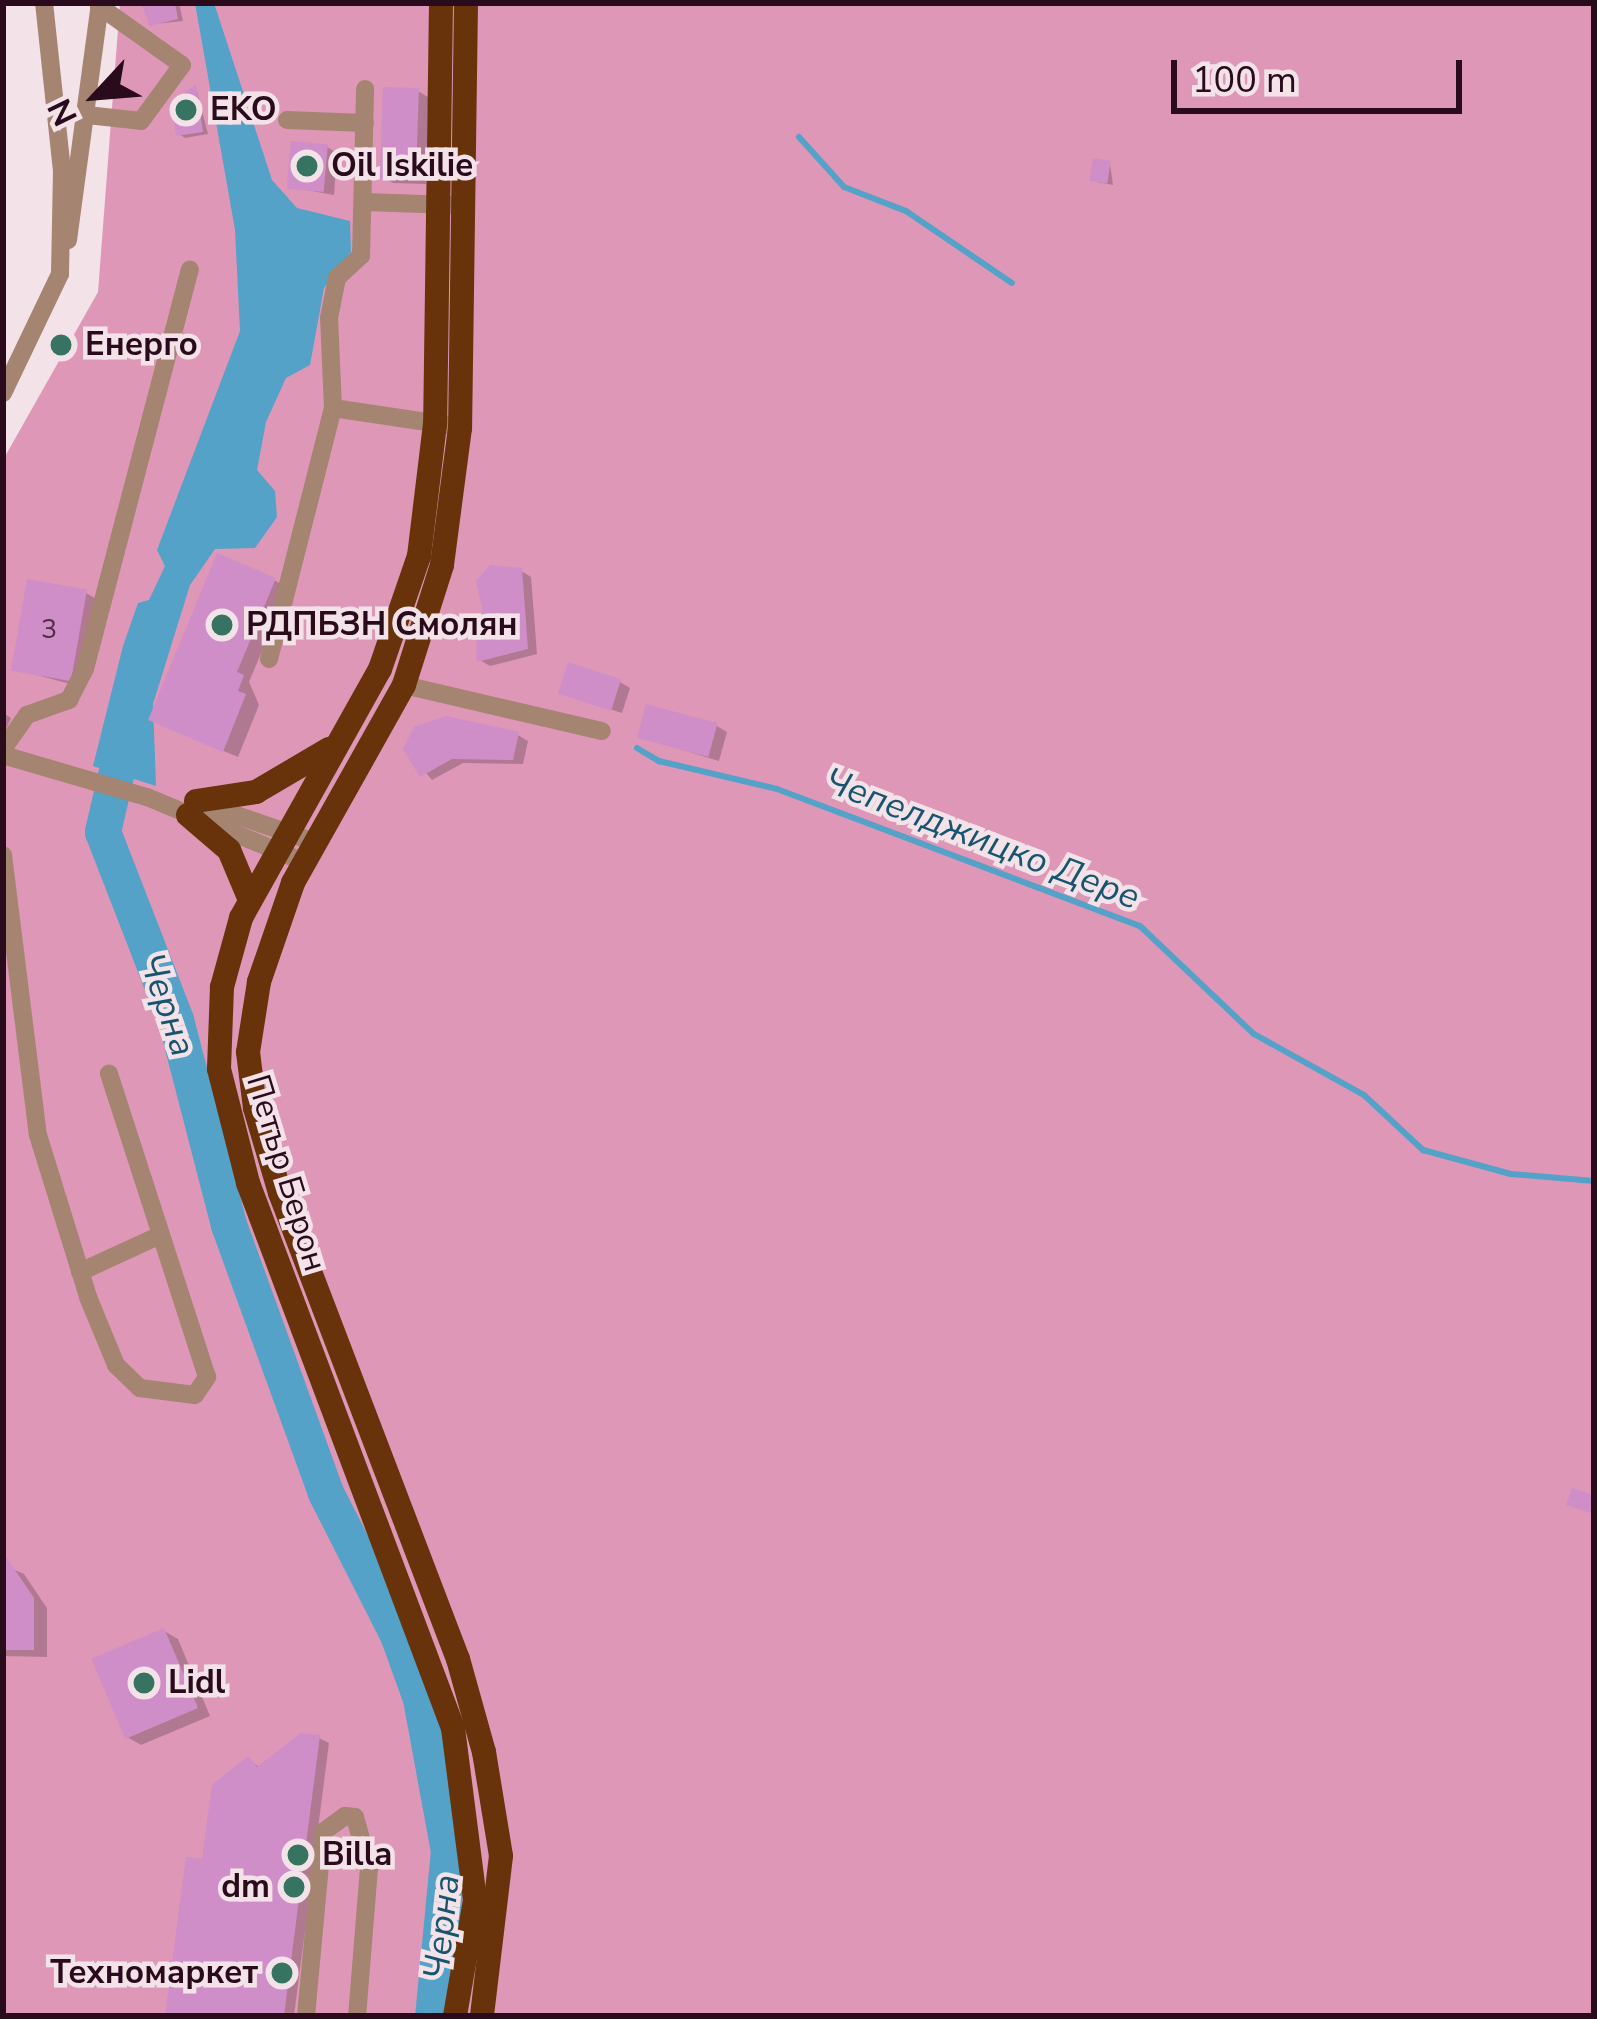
<!DOCTYPE html>
<meta charset="utf-8">
<style>
body{margin:0}
#map{position:relative;width:1597px;height:2019px;overflow:hidden;background:#f4e2e9;font-family:"Nunito Sans",sans-serif}
div>[style]{position:absolute}
.forest>*{inset:0;background:#de97b7}
.water>*{inset:0;background:#54a2c7}
.shadow>*{inset:0;background:#0003}
.stream>*{height:6px;margin:-3px;padding:0 3px;transform-origin:3px;border-radius:3px;background:#54a2c7}
.river>*{height:36px;margin:-18px;padding:0 18px;transform-origin:18px;border-radius:18px;background:#54a2c7}
.building>*{inset:0;background:#cf8ec7;transform-origin:0 0}
.minor>*{height:18px;margin:-9px;padding:0 9px;transform-origin:9px;border-radius:9px;background:#a58471}
.major>*{height:24px;margin:-12px;padding:0 12px;transform-origin:12px;border-radius:12px;background:#68320a}
.dots>*{width:33px;height:33px;translate:-50% -50%;box-sizing:border-box;border:6px solid #f4e2e9;border-radius:50%}
span{translate:-50% -50%;white-space:nowrap;text-align:center;line-height:1.15;-webkit-text-stroke:9px #f4e2e9;paint-order:stroke}
.number-label{font-size:27px;color:#522c46}
.number-label span{-webkit-text-stroke-width:0}
.poi-label{font-size:33px;color:#290b1b;font-weight:700}
.left{translate:0 -50%;text-align:left}
.right{translate:-100% -50%;text-align:right}
.street-label{font-size:33px;color:#290b1b}
.water-label{font-size:36px;color:#17556f;font-style:italic}
.frame{position:absolute;inset:0;border:6px solid #290b1b;pointer-events:none}
.north{position:absolute;left:36px;top:36px;width:120px;height:120px;-webkit-text-stroke:9px #f4e2e9;paint-order:stroke;rotate:244deg;font-size:33px;font-weight:700;line-height:48px;text-align:center;color:#290b1b}
.north::after{content:'';display:block;margin:auto;width:42px;height:54px;background:#290b1b;clip-path:polygon(50% 0,100% 100%,50% 72%,0 100%)}
.scale{position:absolute;left:1171px;top:60px;width:291px;height:54px;box-sizing:border-box;border:6px solid #290b1b;border-top:0;padding-left:15px;font-size:36px;line-height:42px;white-space:nowrap;color:#290b1b;-webkit-text-stroke:9px #f4e2e9;paint-order:stroke}
</style>
<div id="map">
<div class="forest">
<div style="clip-path:polygon(120px 3px,1594px 3px,1594px 2016px,3px 2016px,3px 460px,98px 292px)"></div>
</div>
<div class="water">
<div style="clip-path:polygon(195px 3px,214px 3px,272px 180px,297px 208px,350px 221px,351px 252px,324px 288px,310px 365px,286px 378px,266px 422px,257px 470px,275px 491px,277px 517px,255px 548px,215px 549px,190px 585px,153px 704px,156px 786px,93px 766px,123px 646px,138px 603px,149px 600px,165px 566px,157px 550px,240px 331px,235px 230px)"></div>
</div>
<div class="shadow">
<div style="clip-path:polygon(144px 3px,179px 3px,183px 21px,155px 24px)"></div>
<div style="clip-path:polygon(196px 88px,208px 134px,185px 138px,179px 134px)"></div>
<div style="clip-path:polygon(418px 91px,428px 97px,426px 184px,393px 183px,383px 177px)"></div>
<div style="clip-path:polygon(327px 147px,337px 153px,334px 195px,290px 187px)"></div>
<div style="clip-path:polygon(1110px 164px,1113px 185px,1097px 182px)"></div>
<div style="clip-path:polygon(521px 571px,531px 577px,537px 654px,490px 666px,480px 660px)"></div>
<div style="clip-path:polygon(274px 580px,288px 588px,249px 682px,259px 705px,238px 757px,166px 727px)"></div>
<div style="clip-path:polygon(86px 593px,100px 601px,78px 686px,14px 669px)"></div>
<div style="clip-path:polygon(620px 682px,630px 688px,622px 713px,572px 697px)"></div>
<div style="clip-path:polygon(3px 713px,11px 718px,3px 735px)"></div>
<div style="clip-path:polygon(717px 726px,727px 732px,719px 761px,640px 737px)"></div>
<div style="clip-path:polygon(518px 735px,528px 741px,523px 764px,463px 763px,432px 780px,406px 749px)"></div>
<div style="clip-path:polygon(3px 1565px,24px 1574px,47px 1608px,47px 1657px,3px 1656px)"></div>
<div style="clip-path:polygon(164px 1631px,178px 1639px,210px 1716px,141px 1745px,127px 1737px)"></div>
<div style="clip-path:polygon(319px 1738px,329px 1743px,294px 2016px,168px 2016px,204px 1862px,248px 1760px,261px 1768px)"></div>
</div>
<div class="stream">
<div style="left:799px;top:137px;width:67px;rotate:48deg"></div>
<div style="left:844px;top:187px;width:66px;rotate:21.2deg"></div>
<div style="left:906px;top:211px;width:128px;rotate:34.2deg"></div>
<div style="left:637px;top:748px;width:26px;rotate:31deg"></div>
<div style="left:659px;top:761px;width:121px;rotate:13.3deg"></div>
<div style="left:777px;top:789px;width:388px;rotate:20.7deg"></div>
<div style="left:1140px;top:926px;width:157px;rotate:43.5deg"></div>
<div style="left:1254px;top:1034px;width:126px;rotate:29deg"></div>
<div style="left:1364px;top:1095px;width:81px;rotate:43deg"></div>
<div style="left:1423px;top:1150px;width:91px;rotate:15.3deg"></div>
<div style="left:1511px;top:1174px;width:83px;rotate:4.8deg"></div>
</div>
<div class="river">
<div style="left:127px;top:728px;width:107px;rotate:103deg"></div>
<div style="left:103px;top:832px;width:202px;rotate:68.8deg"></div>
<div style="left:176px;top:1020px;width:212px;rotate:75.5deg"></div>
<div style="left:229px;top:1225px;width:285px;rotate:70.1deg"></div>
<div style="left:326px;top:1493px;width:159px;rotate:63.1deg"></div>
<div style="left:398px;top:1635px;width:68px;rotate:70.2deg"></div>
<div style="left:421px;top:1699px;width:155px;rotate:79.6deg"></div>
<div style="left:449px;top:1851px;width:166px;rotate:95.5deg"></div>
</div>
<div class="building">
<div style="clip-path:polygon(141px 3px,175px 3px,178px 19px,150px 26px)"></div>
<div style="clip-path:polygon(196px 84px,203px 132px,176px 136px,171px 103px)"></div>
<div style="left:383px;top:87px;width:36px;height:92px;rotate:2deg"></div>
<div style="left:291px;top:141px;width:37px;height:48px;rotate:5deg"></div>
<div style="left:1093px;top:158px;width:18px;height:23px;rotate:9deg"></div>
<div style="clip-path:polygon(217px 553px,276px 578px,237px 672px,244px 675px,238px 691px,246px 694px,223px 752px,148px 720px)"></div>
<div style="clip-path:polygon(490px 565px,522px 568px,528px 649px,477px 662px,476px 636px,487px 633px,476px 581px)"></div>
<div style="left:27px;top:579px;width:61px;height:93px;rotate:10deg"></div>
<div style="left:568px;top:662px;width:56px;height:33px;rotate:18deg"></div>
<div style="left:646px;top:704px;width:74px;height:35px;rotate:15deg"></div>
<div style="clip-path:polygon(446px 716px,519px 732px,513px 760px,452px 759px,420px 777px,403px 749px,414px 727px)"></div>
<div style="clip-path:polygon(1572px 1488px,1594px 1495px,1594px 1514px,1566px 1505px)"></div>
<div style="clip-path:polygon(3px 1552px,34px 1598px,34px 1650px,3px 1650px)"></div>
<div style="left:164px;top:1628px;width:87px;height:79px;rotate:67deg"></div>
<div style="clip-path:polygon(301px 1733px,320px 1735px,284px 2016px,165px 2016px,186px 1857px,202px 1859px,212px 1785px,248px 1756px,257px 1767px)"></div>
</div>
<div class="minor">
<div style="left:87px;top:115px;width:54px;rotate:6.3deg"></div>
<div style="left:141px;top:121px;width:69px;rotate:-53.8deg"></div>
<div style="left:182px;top:65px;width:102px;rotate:-144.6deg"></div>
<div style="left:287px;top:120px;width:78px;rotate:2.2deg"></div>
<div style="left:366px;top:202px;width:85px;rotate:2deg"></div>
<div style="left:68px;top:240px;width:239px;rotate:-82.3deg"></div>
<div style="left:3px;top:393px;width:132px;rotate:-64.4deg"></div>
<div style="left:60px;top:274px;width:103px;rotate:-88.9deg"></div>
<div style="left:62px;top:171px;width:169px;rotate:-96.1deg"></div>
<div style="left:333px;top:408px;width:115px;rotate:8.5deg"></div>
<div style="left:269px;top:659px;width:259px;rotate:-75.7deg"></div>
<div style="left:333px;top:408px;width:90px;rotate:-92.5deg"></div>
<div style="left:329px;top:318px;width:41px;rotate:-78.7deg"></div>
<div style="left:337px;top:278px;width:33px;rotate:-43deg"></div>
<div style="left:361px;top:256px;width:167px;rotate:-88.6deg"></div>
<div style="left:404px;top:685px;width:203px;rotate:13.1deg"></div>
<div style="left:3px;top:749px;width:42px;rotate:-54.8deg"></div>
<div style="left:27px;top:715px;width:45px;rotate:-19.7deg"></div>
<div style="left:69px;top:700px;width:35px;rotate:-63deg"></div>
<div style="left:85px;top:669px;width:413px;rotate:-75.3deg"></div>
<div style="left:3px;top:755px;width:150px;rotate:16.3deg"></div>
<div style="left:147px;top:797px;width:170px;rotate:22.5deg"></div>
<div style="left:199px;top:802px;width:122px;rotate:19.2deg"></div>
<div style="left:3px;top:855px;width:282px;rotate:82.9deg"></div>
<div style="left:38px;top:1135px;width:170px;rotate:72.8deg"></div>
<div style="left:88px;top:1297px;width:74px;rotate:67.6deg"></div>
<div style="left:116px;top:1365px;width:33px;rotate:44deg"></div>
<div style="left:140px;top:1388px;width:55px;rotate:7.3deg"></div>
<div style="left:195px;top:1395px;width:22px;rotate:-56deg"></div>
<div style="left:207px;top:1377px;width:319px;rotate:-107.9deg"></div>
<div style="left:80px;top:1272px;width:84px;rotate:-24.7deg"></div>
<div style="left:306px;top:2016px;width:185px;rotate:-84.7deg"></div>
<div style="left:323px;top:1832px;width:27px;rotate:-36deg"></div>
<div style="left:345px;top:1816px;width:10px;rotate:6deg"></div>
<div style="left:355px;top:1817px;width:53px;rotate:74.6deg"></div>
<div style="left:369px;top:1868px;width:148px;rotate:94.6deg"></div>
</div>
<div class="major">
<div style="left:441px;top:3px;width:421px;rotate:90.8deg"></div>
<div style="left:435px;top:424px;width:133px;rotate:96.9deg"></div>
<div style="left:419px;top:556px;width:120px;rotate:109deg"></div>
<div style="left:380px;top:669px;width:285px;rotate:119.2deg"></div>
<div style="left:241px;top:918px;width:72px;rotate:105.4deg"></div>
<div style="left:222px;top:987px;width:82px;rotate:92.1deg"></div>
<div style="left:219px;top:1069px;width:118px;rotate:75.7deg"></div>
<div style="left:248px;top:1183px;width:582px;rotate:69.39deg"></div>
<div style="left:453px;top:1728px;width:173px;rotate:82.7deg"></div>
<div style="left:475px;top:1900px;width:118px;rotate:99.8deg"></div>
<div style="left:466px;top:3px;width:425px;rotate:90.8deg"></div>
<div style="left:460px;top:428px;width:138px;rotate:97.5deg"></div>
<div style="left:442px;top:565px;width:126px;rotate:107.6deg"></div>
<div style="left:404px;top:685px;width:227px;rotate:119.3deg"></div>
<div style="left:293px;top:883px;width:105px;rotate:109deg"></div>
<div style="left:259px;top:982px;width:71px;rotate:98.9deg"></div>
<div style="left:248px;top:1052px;width:56px;rotate:82.9deg"></div>
<div style="left:255px;top:1108px;width:89px;rotate:73.6deg"></div>
<div style="left:280px;top:1193px;width:499px;rotate:69.1deg"></div>
<div style="left:458px;top:1659px;width:97px;rotate:74.4deg"></div>
<div style="left:484px;top:1752px;width:105px;rotate:80.7deg"></div>
<div style="left:501px;top:1856px;width:161px;rotate:96.8deg"></div>
<div style="left:196px;top:801px;width:61px;rotate:-8.5deg"></div>
<div style="left:256px;top:792px;width:85px;rotate:-30.5deg"></div>
<div style="left:188px;top:815px;width:54px;rotate:40.5deg"></div>
<div style="left:229px;top:850px;width:54px;rotate:67.2deg"></div>
</div>
<div class="dots">
<div style="left:186px;top:110px;background:#367461"></div>
<div style="left:307px;top:166px;background:#367461"></div>
<div style="left:61px;top:345px;background:#367461"></div>
<div style="left:222px;top:625px;background:#367461"></div>
<div style="left:144px;top:1683px;background:#367461"></div>
<div style="left:298px;top:1855px;background:#367461"></div>
<div style="left:294px;top:1887px;background:#367461"></div>
<div style="left:282px;top:1973px;background:#367461"></div>
</div>
<div class="number-label">
<span style="left:49px;top:630px">3</span>
</div>
<div class="poi-label">
<span class="left" style="left:210px;top:110px">EKO</span>
<span class="left" style="left:331px;top:166px">Oil Iskilie</span>
<span class="left" style="left:85px;top:345px">Енерго</span>
<span class="left" style="left:246px;top:625px">РДПБЗН Смолян</span>
<span class="left" style="left:168px;top:1683px">Lidl</span>
<span class="left" style="left:322px;top:1855px">Billa</span>
<span class="right" style="left:270px;top:1887px">dm</span>
<span class="right" style="left:258px;top:1973px">Техномаркет</span>
</div>
<div class="street-label">
<span style="left:286px;top:1173px;rotate:73deg">Петър Берон</span>
</div>
<div class="water-label">
<span style="left:982px;top:839px;rotate:21deg">Чепелджицко Дере</span>
<span style="left:167px;top:1005px;rotate:71deg">Черна</span>
<span style="left:442px;top:1927px;rotate:-84deg">Черна</span>
</div>
<div class="frame"></div>
<div class="north">N</div>
<div class="scale">100 m</div>
</div>
